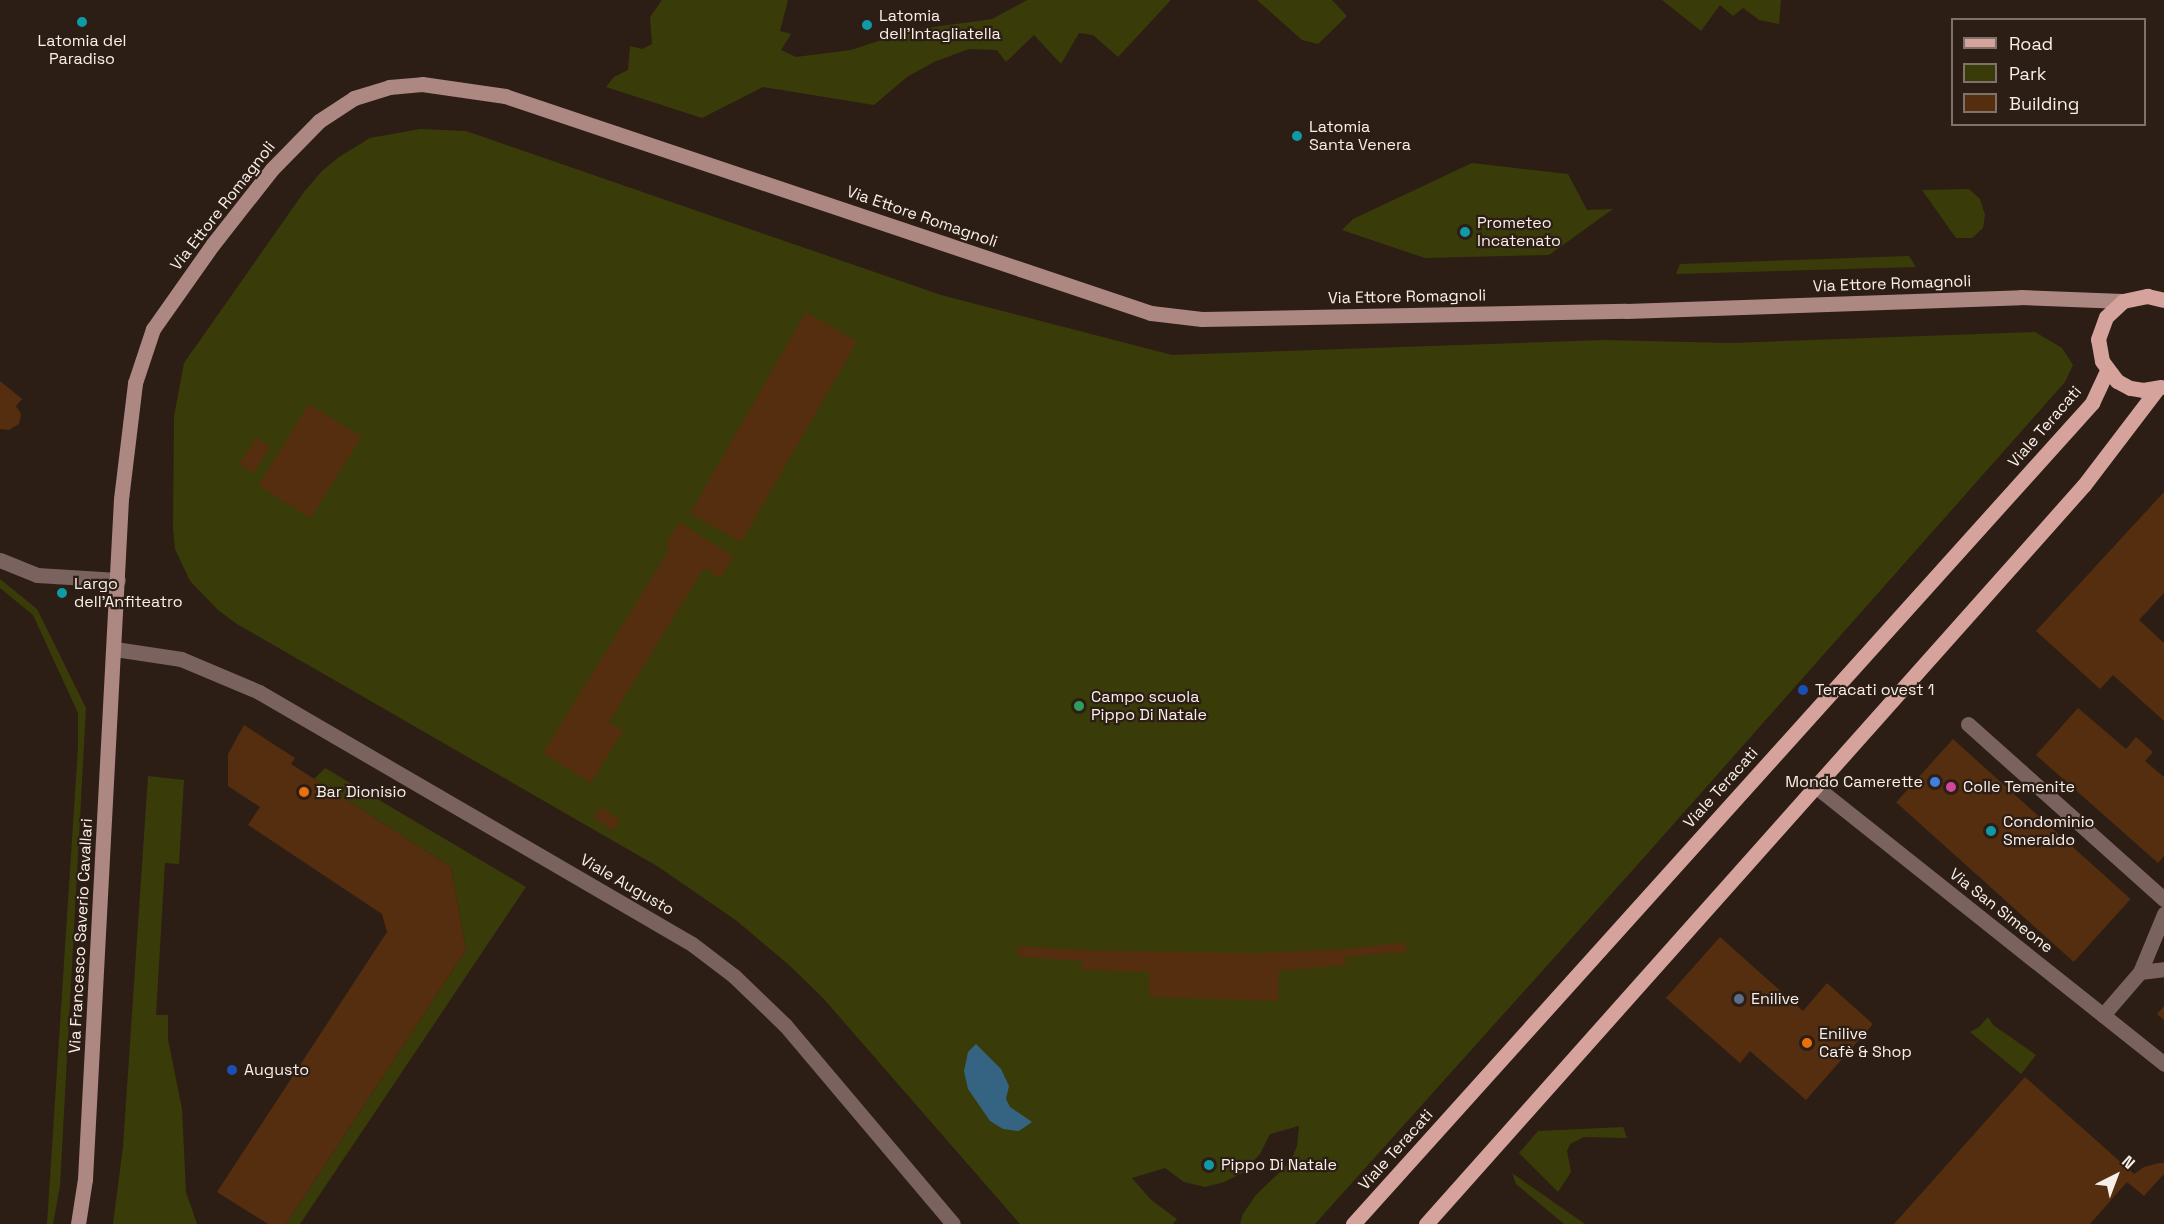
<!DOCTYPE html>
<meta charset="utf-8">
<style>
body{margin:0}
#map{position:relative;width:2164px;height:1224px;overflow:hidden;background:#2c1e15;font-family:"Space Grotesk",sans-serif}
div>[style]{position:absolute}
.green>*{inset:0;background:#393c08}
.water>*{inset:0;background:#356482}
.building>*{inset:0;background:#542e0f;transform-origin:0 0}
.pedestrian>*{height:15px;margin:-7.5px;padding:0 7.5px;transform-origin:7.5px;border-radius:7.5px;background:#7a625f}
.minor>*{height:15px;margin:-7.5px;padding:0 7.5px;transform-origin:7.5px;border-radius:7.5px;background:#7a625f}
.secondary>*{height:15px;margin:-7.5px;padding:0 7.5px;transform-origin:7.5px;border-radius:7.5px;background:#ad8781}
.primary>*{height:15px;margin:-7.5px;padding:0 7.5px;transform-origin:7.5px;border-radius:7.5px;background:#d5a39c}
.dots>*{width:16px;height:16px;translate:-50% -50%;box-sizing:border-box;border:3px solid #2c1e15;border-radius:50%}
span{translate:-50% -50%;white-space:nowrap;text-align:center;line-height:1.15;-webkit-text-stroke:4.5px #2c1e15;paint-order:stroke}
.poi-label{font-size:16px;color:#f9efe9}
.left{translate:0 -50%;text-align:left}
.right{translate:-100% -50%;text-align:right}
.street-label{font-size:16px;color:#f9efe9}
.legend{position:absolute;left:1951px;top:18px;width:195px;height:108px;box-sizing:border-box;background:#2c1e15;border:2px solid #7e726a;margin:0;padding:8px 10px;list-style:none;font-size:18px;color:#f9efe9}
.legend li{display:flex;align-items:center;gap:12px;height:30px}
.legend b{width:30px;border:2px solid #7e726a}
.north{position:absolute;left:2086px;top:1146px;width:60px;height:60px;-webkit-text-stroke:4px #2c1e15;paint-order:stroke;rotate:42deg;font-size:16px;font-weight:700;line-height:24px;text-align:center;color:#f9efe9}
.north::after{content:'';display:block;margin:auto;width:21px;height:27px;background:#f9efe9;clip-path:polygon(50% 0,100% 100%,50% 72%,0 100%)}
</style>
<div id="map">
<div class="green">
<div style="clip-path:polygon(662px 0,788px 0,780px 31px,791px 34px,781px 50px,796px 57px,851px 50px,912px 30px,992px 19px,1027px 0,1171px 0,1118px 57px,1093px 35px,1079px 33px,1061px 64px,1034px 35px,1006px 62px,997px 50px,969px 49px,934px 62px,907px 77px,874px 105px,763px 87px,702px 118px,606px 87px,614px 77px,628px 70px,630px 46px,642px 49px,652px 44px,650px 17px)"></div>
<div style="clip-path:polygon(1257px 0,1332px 0,1347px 16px,1318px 44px,1302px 40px)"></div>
<div style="clip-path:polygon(1662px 0,1781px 0,1779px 24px,1759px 20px,1743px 8px,1733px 16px,1720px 5px,1701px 31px)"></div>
<div style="clip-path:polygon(420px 129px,466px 131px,941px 295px,1172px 355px,1604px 340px,1731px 343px,2035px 332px,2062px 348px,2073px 365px,2065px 382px,1639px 863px,1315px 1224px,1240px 1224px,1243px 1214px,1255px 1196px,1291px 1161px,1297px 1146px,1299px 1126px,1270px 1134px,1260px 1154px,1242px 1173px,1224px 1182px,1205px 1187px,1184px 1182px,1165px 1168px,1132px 1178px,1151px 1200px,1177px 1219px,1173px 1224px,1020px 1224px,823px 998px,789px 965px,737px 921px,657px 866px,237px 624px,218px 610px,190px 581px,175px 549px,173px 528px,174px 416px,184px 363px,304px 192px,322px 171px,339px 157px,370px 138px)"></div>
<div style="clip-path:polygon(1472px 163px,1568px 174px,1587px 210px,1613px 209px,1549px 255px,1425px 258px,1342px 230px,1353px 219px)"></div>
<div style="clip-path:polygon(1969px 189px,1980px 199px,1985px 215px,1983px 228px,1972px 238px,1956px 238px,1922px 190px)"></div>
<div style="clip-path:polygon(1909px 256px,1916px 267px,1676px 274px,1680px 264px)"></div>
<div style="clip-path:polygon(0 579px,37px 609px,86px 708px,60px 1186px,53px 1224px,47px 1224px,78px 747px,78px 713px,33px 615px,0 588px)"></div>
<div style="clip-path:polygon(325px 768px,526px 887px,300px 1224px,286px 1224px,466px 950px,451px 867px,314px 779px)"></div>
<div style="clip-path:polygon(148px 776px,184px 780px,179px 864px,165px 863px,156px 1015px,168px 1015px,168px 1039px,182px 1109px,186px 1192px,197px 1224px,113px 1224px,123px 1147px)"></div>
<div style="clip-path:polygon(1988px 1017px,1993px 1025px,2036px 1055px,2021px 1074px,1970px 1032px,1979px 1027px)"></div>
<div style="clip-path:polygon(1623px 1127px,1627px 1138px,1584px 1137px,1570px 1144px,1567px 1151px,1571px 1172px,1558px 1192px,1519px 1153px,1538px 1131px)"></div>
<div style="clip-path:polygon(1512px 1173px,1585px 1224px,1564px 1224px,1516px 1184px)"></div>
</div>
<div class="water">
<div style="clip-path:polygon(976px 1044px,1001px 1069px,1009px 1086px,1006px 1099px,1010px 1107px,1032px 1122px,1019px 1131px,1003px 1129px,990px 1121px,968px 1089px,964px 1071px,968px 1052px)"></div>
</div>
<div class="building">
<div style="left:806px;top:312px;width:59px;height:232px;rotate:30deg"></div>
<div style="clip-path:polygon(0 381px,22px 399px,16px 406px,21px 414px,19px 424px,9px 430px,0 429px)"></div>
<div style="left:309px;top:404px;width:62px;height:96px;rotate:32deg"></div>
<div style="left:256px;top:438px;width:17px;height:31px;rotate:33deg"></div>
<div style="clip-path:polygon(2164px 492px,2164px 593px,2139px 620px,2164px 643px,2164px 721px,2113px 675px,2100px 689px,2036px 631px)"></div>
<div style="clip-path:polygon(679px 522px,734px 557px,720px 578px,704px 568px,609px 722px,623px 731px,591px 783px,543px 753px,670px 548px,665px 545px)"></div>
<div style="clip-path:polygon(2078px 708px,2126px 749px,2136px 737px,2153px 752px,2145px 761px,2164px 777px,2164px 856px,2158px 863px,2036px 755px)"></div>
<div style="clip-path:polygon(244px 725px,295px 758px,291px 764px,451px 867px,466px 950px,286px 1224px,268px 1224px,217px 1192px,387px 932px,382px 914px,248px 825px,260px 807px,228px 786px,228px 754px)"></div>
<div style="left:1953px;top:739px;width:239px;height:85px;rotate:42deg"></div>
<div style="left:601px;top:807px;width:23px;height:13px;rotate:34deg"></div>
<div style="clip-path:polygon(1720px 937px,1803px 1011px,1827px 983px,1873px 1024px,1806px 1100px,1750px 1051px,1740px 1063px,1666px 998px)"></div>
<div style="clip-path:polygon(1405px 942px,1406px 952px,1344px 957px,1346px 965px,1279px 971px,1278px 1001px,1149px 997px,1149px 972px,1081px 970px,1082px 961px,1018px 957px,1017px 946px,1108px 951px,1262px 953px,1345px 949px)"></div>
<div style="clip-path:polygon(2164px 1006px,2164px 1020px,2157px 1014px)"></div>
<div style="clip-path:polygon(2025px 1077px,2134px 1174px,2144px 1167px,2159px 1163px,2164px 1163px,2164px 1174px,2144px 1196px,2127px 1182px,2090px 1224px,1894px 1224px)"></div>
</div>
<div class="pedestrian">
<div style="left:0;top:560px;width:40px;rotate:22deg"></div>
<div style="left:37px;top:575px;width:81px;rotate:3.5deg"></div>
</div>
<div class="minor">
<div style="left:115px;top:649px;width:67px;rotate:8.6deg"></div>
<div style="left:181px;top:659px;width:85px;rotate:22.9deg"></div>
<div style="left:259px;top:692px;width:501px;rotate:30.2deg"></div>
<div style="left:692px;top:944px;width:53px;rotate:37.3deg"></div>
<div style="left:734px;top:976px;width:71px;rotate:43.9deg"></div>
<div style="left:785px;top:1025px;width:260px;rotate:49.8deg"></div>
<div style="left:1968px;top:724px;width:263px;rotate:41.8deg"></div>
<div style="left:1815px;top:786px;width:446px;rotate:38.5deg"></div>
<div style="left:2140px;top:972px;width:24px;rotate:-7deg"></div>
<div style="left:2103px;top:1015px;width:57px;rotate:-49.3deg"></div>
<div style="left:2140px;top:972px;width:63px;rotate:-67.5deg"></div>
</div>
<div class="secondary">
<div style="left:78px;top:1224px;width:46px;rotate:-81.2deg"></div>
<div style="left:85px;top:1179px;width:681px;rotate:-86.97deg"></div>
<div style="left:121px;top:499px;width:117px;rotate:-83.1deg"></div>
<div style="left:135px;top:383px;width:57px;rotate:-71.6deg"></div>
<div style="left:153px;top:329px;width:104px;rotate:-54.8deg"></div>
<div style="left:213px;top:244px;width:95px;rotate:-51.8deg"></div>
<div style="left:272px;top:169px;width:67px;rotate:-45.6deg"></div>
<div style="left:319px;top:121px;width:42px;rotate:-33.3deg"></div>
<div style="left:354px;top:98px;width:37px;rotate:-17deg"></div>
<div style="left:389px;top:87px;width:33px;rotate:-5deg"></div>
<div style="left:422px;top:84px;width:84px;rotate:8.2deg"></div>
<div style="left:505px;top:96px;width:681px;rotate:18.57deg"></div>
<div style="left:1151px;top:313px;width:51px;rotate:6.7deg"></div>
<div style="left:1202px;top:319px;width:424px;rotate:-1.1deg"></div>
<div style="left:1626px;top:311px;width:395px;rotate:-2deg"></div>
<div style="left:2021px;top:297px;width:102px;rotate:2.2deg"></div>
</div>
<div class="primary">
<div style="left:2161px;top:387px;width:18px;rotate:171deg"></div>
<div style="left:2143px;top:390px;width:13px;rotate:-171deg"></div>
<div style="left:2130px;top:388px;width:15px;rotate:-152deg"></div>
<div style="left:2117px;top:381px;width:25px;rotate:-127deg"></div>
<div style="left:2102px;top:361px;width:22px;rotate:-100deg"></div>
<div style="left:2098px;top:339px;width:23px;rotate:-70deg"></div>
<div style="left:2106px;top:317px;width:23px;rotate:-43deg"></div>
<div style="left:2123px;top:301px;width:25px;rotate:-12deg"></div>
<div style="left:2147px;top:296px;width:17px;rotate:13deg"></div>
<div style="left:1353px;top:1224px;width:1105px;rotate:-48.01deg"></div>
<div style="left:2092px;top:403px;width:35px;rotate:-65deg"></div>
<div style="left:1426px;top:1224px;width:989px;rotate:-48.32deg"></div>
<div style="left:2084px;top:485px;width:122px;rotate:-52.7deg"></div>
</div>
<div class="dots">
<div style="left:82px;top:22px;background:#0f9aa8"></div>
<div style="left:867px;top:25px;background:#0f9aa8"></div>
<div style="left:1297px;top:136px;background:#0f9aa8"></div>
<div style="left:1465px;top:232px;background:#0f9aa8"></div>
<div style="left:62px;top:593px;background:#0f9aa8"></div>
<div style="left:1803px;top:690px;background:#1a4fb4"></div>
<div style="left:1079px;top:706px;background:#2e9e5b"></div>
<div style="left:1935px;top:782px;background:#3f7fe0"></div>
<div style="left:1951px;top:787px;background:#d1479c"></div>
<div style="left:304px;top:792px;background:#e8710a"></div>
<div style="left:1991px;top:831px;background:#0f9aa8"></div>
<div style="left:1739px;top:999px;background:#5c6f8a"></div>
<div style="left:1807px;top:1043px;background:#e8710a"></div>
<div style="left:232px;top:1070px;background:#1a4fb4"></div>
<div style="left:1209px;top:1165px;background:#0f9aa8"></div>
</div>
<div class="poi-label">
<span class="left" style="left:879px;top:25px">Latomia<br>dell'Intagliatella</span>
<span style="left:82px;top:50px">Latomia del<br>Paradiso</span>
<span class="left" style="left:1309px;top:136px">Latomia<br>Santa Venera</span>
<span class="left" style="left:1477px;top:232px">Prometeo<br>Incatenato</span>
<span class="left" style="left:74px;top:593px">Largo<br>dell'Anfiteatro</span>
<span class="left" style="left:1815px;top:690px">Teracati ovest 1</span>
<span class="left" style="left:1091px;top:706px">Campo scuola<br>Pippo Di Natale</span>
<span class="right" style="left:1923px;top:782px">Mondo Camerette</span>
<span class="left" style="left:1963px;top:787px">Colle Temenite</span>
<span class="left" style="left:316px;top:792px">Bar Dionisio</span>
<span class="left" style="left:2003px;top:831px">Condominio<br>Smeraldo</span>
<span class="left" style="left:1751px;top:999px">Enilive</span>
<span class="left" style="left:1819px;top:1043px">Enilive<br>Cafè &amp; Shop</span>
<span class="left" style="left:244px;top:1070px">Augusto</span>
<span class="left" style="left:1221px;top:1165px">Pippo Di Natale</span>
</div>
<div class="street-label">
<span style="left:223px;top:206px;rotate:-52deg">Via Ettore Romagnoli</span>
<span style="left:922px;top:217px;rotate:19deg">Via Ettore Romagnoli</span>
<span style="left:1892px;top:284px;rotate:-2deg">Via Ettore Romagnoli</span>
<span style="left:1407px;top:297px;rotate:-1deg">Via Ettore Romagnoli</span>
<span style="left:2045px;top:427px;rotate:-49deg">Viale Teracati</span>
<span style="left:1721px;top:788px;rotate:-48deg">Viale Teracati</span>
<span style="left:627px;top:885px;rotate:30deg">Viale Augusto</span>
<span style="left:2001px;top:911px;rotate:38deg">Via San Simeone</span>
<span style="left:81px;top:936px;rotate:-87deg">Via Francesco Saverio Cavallari</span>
<span style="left:1396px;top:1150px;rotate:-48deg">Viale Teracati</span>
</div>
<ul class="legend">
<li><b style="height:8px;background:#d5a39c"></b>Road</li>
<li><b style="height:16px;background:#393c08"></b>Park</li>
<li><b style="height:16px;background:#542e0f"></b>Building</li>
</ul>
<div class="north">N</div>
</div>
